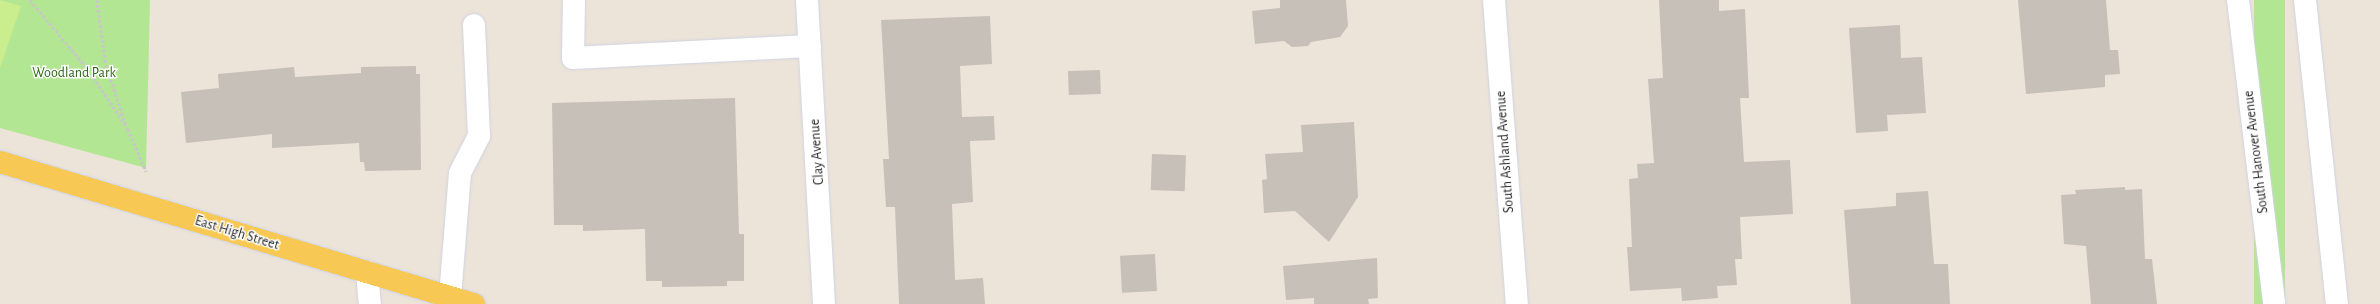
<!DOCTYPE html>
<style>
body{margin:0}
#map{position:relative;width:2380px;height:304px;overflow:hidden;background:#ece3d9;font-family:"Alegreya Sans",sans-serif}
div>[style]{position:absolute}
.green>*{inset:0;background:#b3e692;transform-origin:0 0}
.pitch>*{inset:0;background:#caee8d}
.building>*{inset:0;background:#c7c0b9;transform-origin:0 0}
.path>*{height:2.5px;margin-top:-1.25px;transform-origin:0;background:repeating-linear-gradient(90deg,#c7c7c7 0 3px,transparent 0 5px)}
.roads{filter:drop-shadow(0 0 1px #ced3e3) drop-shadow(0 0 1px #ced3e3)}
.minor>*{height:22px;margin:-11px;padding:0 11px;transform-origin:11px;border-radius:11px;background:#fff}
.major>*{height:22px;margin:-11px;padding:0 11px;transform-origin:11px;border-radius:11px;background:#f7c853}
span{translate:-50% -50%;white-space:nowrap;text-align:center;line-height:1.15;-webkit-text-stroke:3px #fff;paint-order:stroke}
.park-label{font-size:14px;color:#2b6816}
.street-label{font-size:14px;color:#292929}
</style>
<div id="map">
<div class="green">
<div style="clip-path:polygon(0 0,150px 0,146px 168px,0 128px)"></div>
<div style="left:2254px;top:0;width:31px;height:306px"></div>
</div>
<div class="pitch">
<div style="clip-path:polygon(0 0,21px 6px,0 68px)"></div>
</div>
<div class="building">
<div style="clip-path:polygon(1280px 0,1346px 0,1348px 26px,1340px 37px,1311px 42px,1308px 46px,1292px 47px,1284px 41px,1255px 44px,1252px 11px,1280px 8px)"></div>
<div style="clip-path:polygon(1659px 0,1719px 0,1719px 11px,1745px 9px,1749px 98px,1740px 98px,1744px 162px,1790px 160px,1793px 214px,1740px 217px,1742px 259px,1735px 259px,1737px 285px,1717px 286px,1718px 298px,1682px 301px,1681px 288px,1630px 291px,1627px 247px,1632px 247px,1629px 179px,1638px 178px,1637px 164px,1654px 163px,1648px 79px,1663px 78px)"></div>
<div style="clip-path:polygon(2018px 0,2106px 0,2110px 50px,2118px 50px,2120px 74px,2105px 75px,2105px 87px,2026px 94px)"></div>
<div style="clip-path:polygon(990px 16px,992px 64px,960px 66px,962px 117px,994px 116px,995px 140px,970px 141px,973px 202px,952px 204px,955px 280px,983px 278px,985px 304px,899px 304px,895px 207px,886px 207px,883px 159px,889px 159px,881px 20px)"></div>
<div style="clip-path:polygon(1900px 25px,1901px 58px,1922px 57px,1926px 113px,1887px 115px,1888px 131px,1856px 133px,1849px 28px)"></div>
<div style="clip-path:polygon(416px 66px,416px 74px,420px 74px,421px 170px,365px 171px,364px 162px,360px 162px,359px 143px,272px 148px,272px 134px,186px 143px,181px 92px,219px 88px,218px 74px,294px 67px,295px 77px,361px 73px,361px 67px)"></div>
<div style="left:1100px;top:70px;width:24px;height:32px;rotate:88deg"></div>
<div style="clip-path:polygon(735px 98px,739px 234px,744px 234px,744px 281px,727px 281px,727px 286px,662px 287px,662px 281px,646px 281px,645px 229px,583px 231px,583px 225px,554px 225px,552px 103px)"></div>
<div style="clip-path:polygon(1354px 122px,1358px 197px,1329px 242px,1295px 211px,1264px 213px,1262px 180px,1267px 179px,1265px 154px,1303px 152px,1301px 125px)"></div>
<div style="left:1152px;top:154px;width:34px;height:36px;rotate:2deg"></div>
<div style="clip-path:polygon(2125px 187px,2125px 190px,2142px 189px,2145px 259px,2152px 259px,2157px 304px,2091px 304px,2086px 246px,2064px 244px,2061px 195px,2076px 194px,2075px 190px)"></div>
<div style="clip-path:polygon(1928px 191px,1934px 264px,1948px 264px,1950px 304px,1851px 304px,1844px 210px,1896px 206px,1896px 193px)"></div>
<div style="left:1155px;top:254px;width:37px;height:35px;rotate:87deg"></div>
<div style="clip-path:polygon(1377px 258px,1378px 298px,1368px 299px,1369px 304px,1314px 304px,1314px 298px,1286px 300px,1283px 266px)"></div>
</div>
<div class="path">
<div style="left:30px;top:0;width:90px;rotate:50deg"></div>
<div style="left:88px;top:69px;width:72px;rotate:56.3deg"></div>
<div style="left:128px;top:129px;width:46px;rotate:66.8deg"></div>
<div style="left:97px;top:0;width:66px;rotate:82.1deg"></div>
<div style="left:106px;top:65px;width:63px;rotate:71.6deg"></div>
</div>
<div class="roads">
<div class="minor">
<div style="left:574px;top:0;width:58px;rotate:91deg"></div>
<div style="left:573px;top:58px;width:237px;rotate:-2.9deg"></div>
<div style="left:807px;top:0;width:304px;rotate:86.8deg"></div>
<div style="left:1494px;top:0;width:305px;rotate:85.7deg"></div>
<div style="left:2238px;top:0;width:306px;rotate:83.2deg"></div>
<div style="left:2305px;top:0;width:306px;rotate:84deg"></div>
<div style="left:367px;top:272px;width:32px;rotate:85deg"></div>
<div style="left:450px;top:297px;width:124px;rotate:-85.4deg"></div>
<div style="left:460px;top:173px;width:42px;rotate:-62.8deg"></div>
<div style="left:479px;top:136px;width:111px;rotate:-92.6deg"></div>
</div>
<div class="major">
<div style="left:0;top:162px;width:495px;rotate:16.7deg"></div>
</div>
</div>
<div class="park-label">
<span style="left:74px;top:73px">Woodland Park</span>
</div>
<div class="street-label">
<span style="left:817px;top:152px;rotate:-94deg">Clay Avenue</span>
<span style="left:1505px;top:152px;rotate:-94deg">South Ashland Avenue</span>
<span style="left:2256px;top:152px;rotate:-97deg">South Hanover Avenue</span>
<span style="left:237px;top:233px;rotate:17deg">East High Street</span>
</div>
</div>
